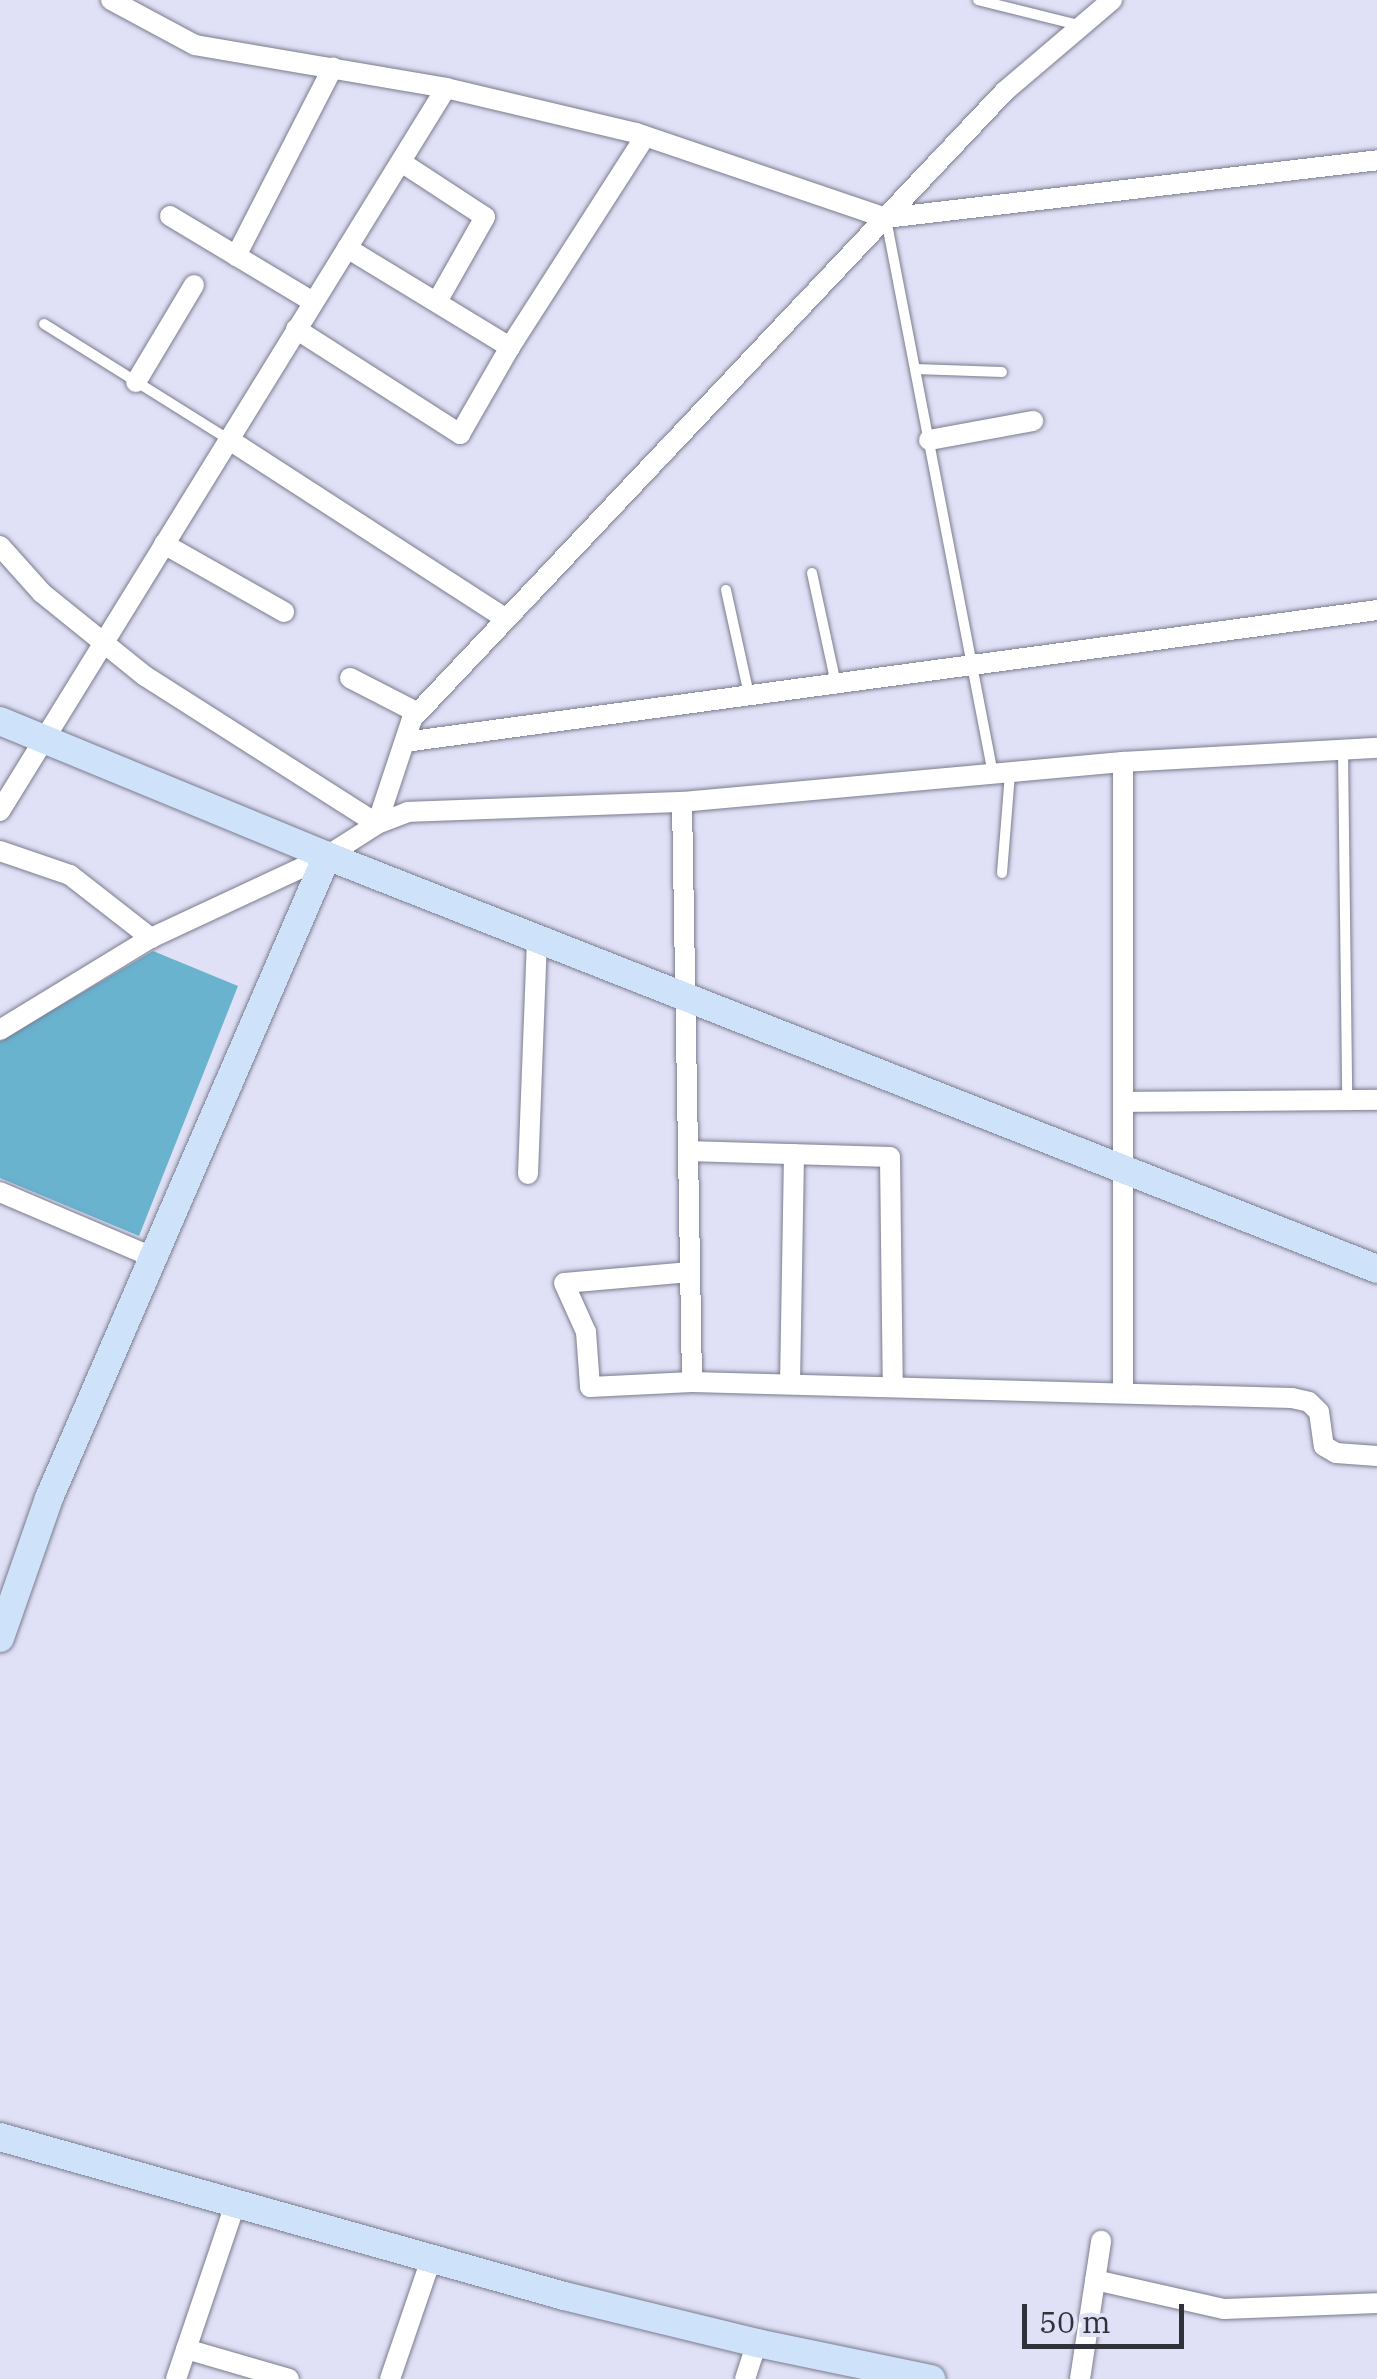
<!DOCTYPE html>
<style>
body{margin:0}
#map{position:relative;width:1377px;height:2379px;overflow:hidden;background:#e0e1f6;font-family:"IBM Plex Serif",serif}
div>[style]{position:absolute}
.water>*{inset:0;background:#69b3cf}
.roads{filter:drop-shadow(0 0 2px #7b7c8f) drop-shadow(0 0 2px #7b7c8f)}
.lane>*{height:10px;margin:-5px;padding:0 5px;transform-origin:5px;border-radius:5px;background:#fff}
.street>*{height:20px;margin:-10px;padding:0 10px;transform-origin:10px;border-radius:10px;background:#fff}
.secondary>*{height:28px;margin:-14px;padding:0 14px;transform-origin:14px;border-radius:14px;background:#cee2fa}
span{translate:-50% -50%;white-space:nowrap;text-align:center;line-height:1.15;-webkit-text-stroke:8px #e0e1f6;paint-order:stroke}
.scale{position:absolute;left:1022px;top:2304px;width:162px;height:45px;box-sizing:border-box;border:5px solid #303139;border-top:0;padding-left:12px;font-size:30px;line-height:35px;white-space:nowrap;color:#303139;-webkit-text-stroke:8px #e0e1f6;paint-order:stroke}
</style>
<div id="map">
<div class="water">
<div style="clip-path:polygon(153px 951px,238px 986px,139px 1236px,0 1178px,0 1041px)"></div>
</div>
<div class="roads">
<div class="lane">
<div style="left:978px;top:0;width:103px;rotate:14deg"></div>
<div style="left:886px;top:219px;width:565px;rotate:79.09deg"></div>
<div style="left:44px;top:324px;width:217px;rotate:32deg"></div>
<div style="left:915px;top:369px;width:87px;rotate:2deg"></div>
<div style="left:812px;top:573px;width:114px;rotate:77.8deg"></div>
<div style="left:726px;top:590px;width:107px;rotate:77.6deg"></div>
<div style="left:1343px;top:751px;width:348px;rotate:89.3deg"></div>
<div style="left:1002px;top:873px;width:100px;rotate:-85.4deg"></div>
</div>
<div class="street">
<div style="left:111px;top:0;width:95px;rotate:28.2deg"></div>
<div style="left:195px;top:45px;width:255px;rotate:9.7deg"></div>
<div style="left:446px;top:88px;width:195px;rotate:13.3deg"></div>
<div style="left:636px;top:133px;width:264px;rotate:18.8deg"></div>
<div style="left:886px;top:218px;width:494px;rotate:-6.7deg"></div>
<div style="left:401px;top:162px;width:100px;rotate:33.2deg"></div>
<div style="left:485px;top:217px;width:95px;rotate:119.5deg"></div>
<div style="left:170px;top:216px;width:167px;rotate:31deg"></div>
<div style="left:347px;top:248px;width:191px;rotate:31.3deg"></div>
<div style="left:236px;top:256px;width:212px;rotate:-62.8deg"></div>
<div style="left:296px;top:329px;width:195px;rotate:32.6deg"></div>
<div style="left:460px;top:434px;width:100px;rotate:-60.1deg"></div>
<div style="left:510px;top:347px;width:250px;rotate:-57.3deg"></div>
<div style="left:136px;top:382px;width:113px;rotate:-59.1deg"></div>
<div style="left:228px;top:439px;width:330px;rotate:32.9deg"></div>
<div style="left:929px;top:440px;width:106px;rotate:-10.4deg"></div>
<div style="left:164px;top:544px;width:138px;rotate:29.5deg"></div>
<div style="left:0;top:546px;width:63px;rotate:48.2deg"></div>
<div style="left:42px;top:593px;width:132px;rotate:38.9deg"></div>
<div style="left:145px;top:676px;width:275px;rotate:32.5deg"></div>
<div style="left:350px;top:678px;width:76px;rotate:27.2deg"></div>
<div style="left:405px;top:742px;width:981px;rotate:-7.73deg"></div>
<div style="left:1123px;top:762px;width:631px;rotate:90deg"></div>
<div style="left:682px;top:802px;width:580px;rotate:89.01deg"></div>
<div style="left:692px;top:1382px;width:600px;rotate:1.53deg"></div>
<div style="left:1292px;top:1398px;width:17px;rotate:13deg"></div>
<div style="left:1309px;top:1402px;width:14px;rotate:45deg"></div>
<div style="left:1319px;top:1412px;width:34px;rotate:82deg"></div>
<div style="left:1324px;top:1446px;width:14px;rotate:30deg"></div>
<div style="left:1336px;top:1453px;width:41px;rotate:4.2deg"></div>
<div style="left:0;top:811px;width:849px;rotate:-58.33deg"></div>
<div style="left:377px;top:824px;width:111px;rotate:-71.6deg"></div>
<div style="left:412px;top:719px;width:862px;rotate:-46.64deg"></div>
<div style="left:1004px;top:92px;width:142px;rotate:-40.4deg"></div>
<div style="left:0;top:851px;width:74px;rotate:18.9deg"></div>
<div style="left:70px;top:875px;width:103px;rotate:37.9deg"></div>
<div style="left:151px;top:938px;width:194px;rotate:-25deg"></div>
<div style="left:327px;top:856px;width:59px;rotate:-32.6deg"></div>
<div style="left:377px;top:824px;width:33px;rotate:-21deg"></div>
<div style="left:408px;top:812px;width:274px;rotate:-2.1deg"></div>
<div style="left:682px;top:802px;width:443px;rotate:-5.2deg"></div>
<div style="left:1123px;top:762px;width:254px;rotate:-3.2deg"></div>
<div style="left:0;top:1030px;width:177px;rotate:-31.4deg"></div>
<div style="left:1124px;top:1102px;width:253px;rotate:-0.5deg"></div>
<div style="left:688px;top:1151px;width:202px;rotate:1.7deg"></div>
<div style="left:890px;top:1157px;width:230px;rotate:89.3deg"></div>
<div style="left:528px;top:1174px;width:237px;rotate:-87.8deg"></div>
<div style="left:0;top:1192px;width:168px;rotate:23.1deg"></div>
<div style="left:690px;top:1272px;width:126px;rotate:175deg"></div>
<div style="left:564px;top:1283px;width:54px;rotate:65.8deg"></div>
<div style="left:586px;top:1332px;width:55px;rotate:85.8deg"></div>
<div style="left:590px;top:1387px;width:102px;rotate:-2.8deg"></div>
<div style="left:790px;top:1384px;width:230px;rotate:-89deg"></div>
<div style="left:1095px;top:2280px;width:132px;rotate:12.7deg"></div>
<div style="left:1224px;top:2309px;width:153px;rotate:-2.2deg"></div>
<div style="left:186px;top:2349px;width:107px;rotate:16.2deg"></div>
<div style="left:176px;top:2379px;width:184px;rotate:-71.3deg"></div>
<div style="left:390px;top:2379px;width:127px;rotate:-71.1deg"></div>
<div style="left:745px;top:2379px;width:38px;rotate:-72deg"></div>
<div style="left:1080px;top:2379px;width:140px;rotate:-81.3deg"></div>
</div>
<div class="secondary">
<div style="left:0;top:721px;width:354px;rotate:22.4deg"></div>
<div style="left:327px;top:856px;width:1128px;rotate:21.47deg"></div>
<div style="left:0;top:1638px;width:148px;rotate:-70.7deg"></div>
<div style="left:49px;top:1498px;width:700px;rotate:-66.59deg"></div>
<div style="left:0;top:2137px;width:586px;rotate:15.74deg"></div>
<div style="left:564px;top:2296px;width:199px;rotate:13.7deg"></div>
<div style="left:757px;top:2343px;width:178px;rotate:11.7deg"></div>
</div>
</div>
<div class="scale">50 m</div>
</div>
